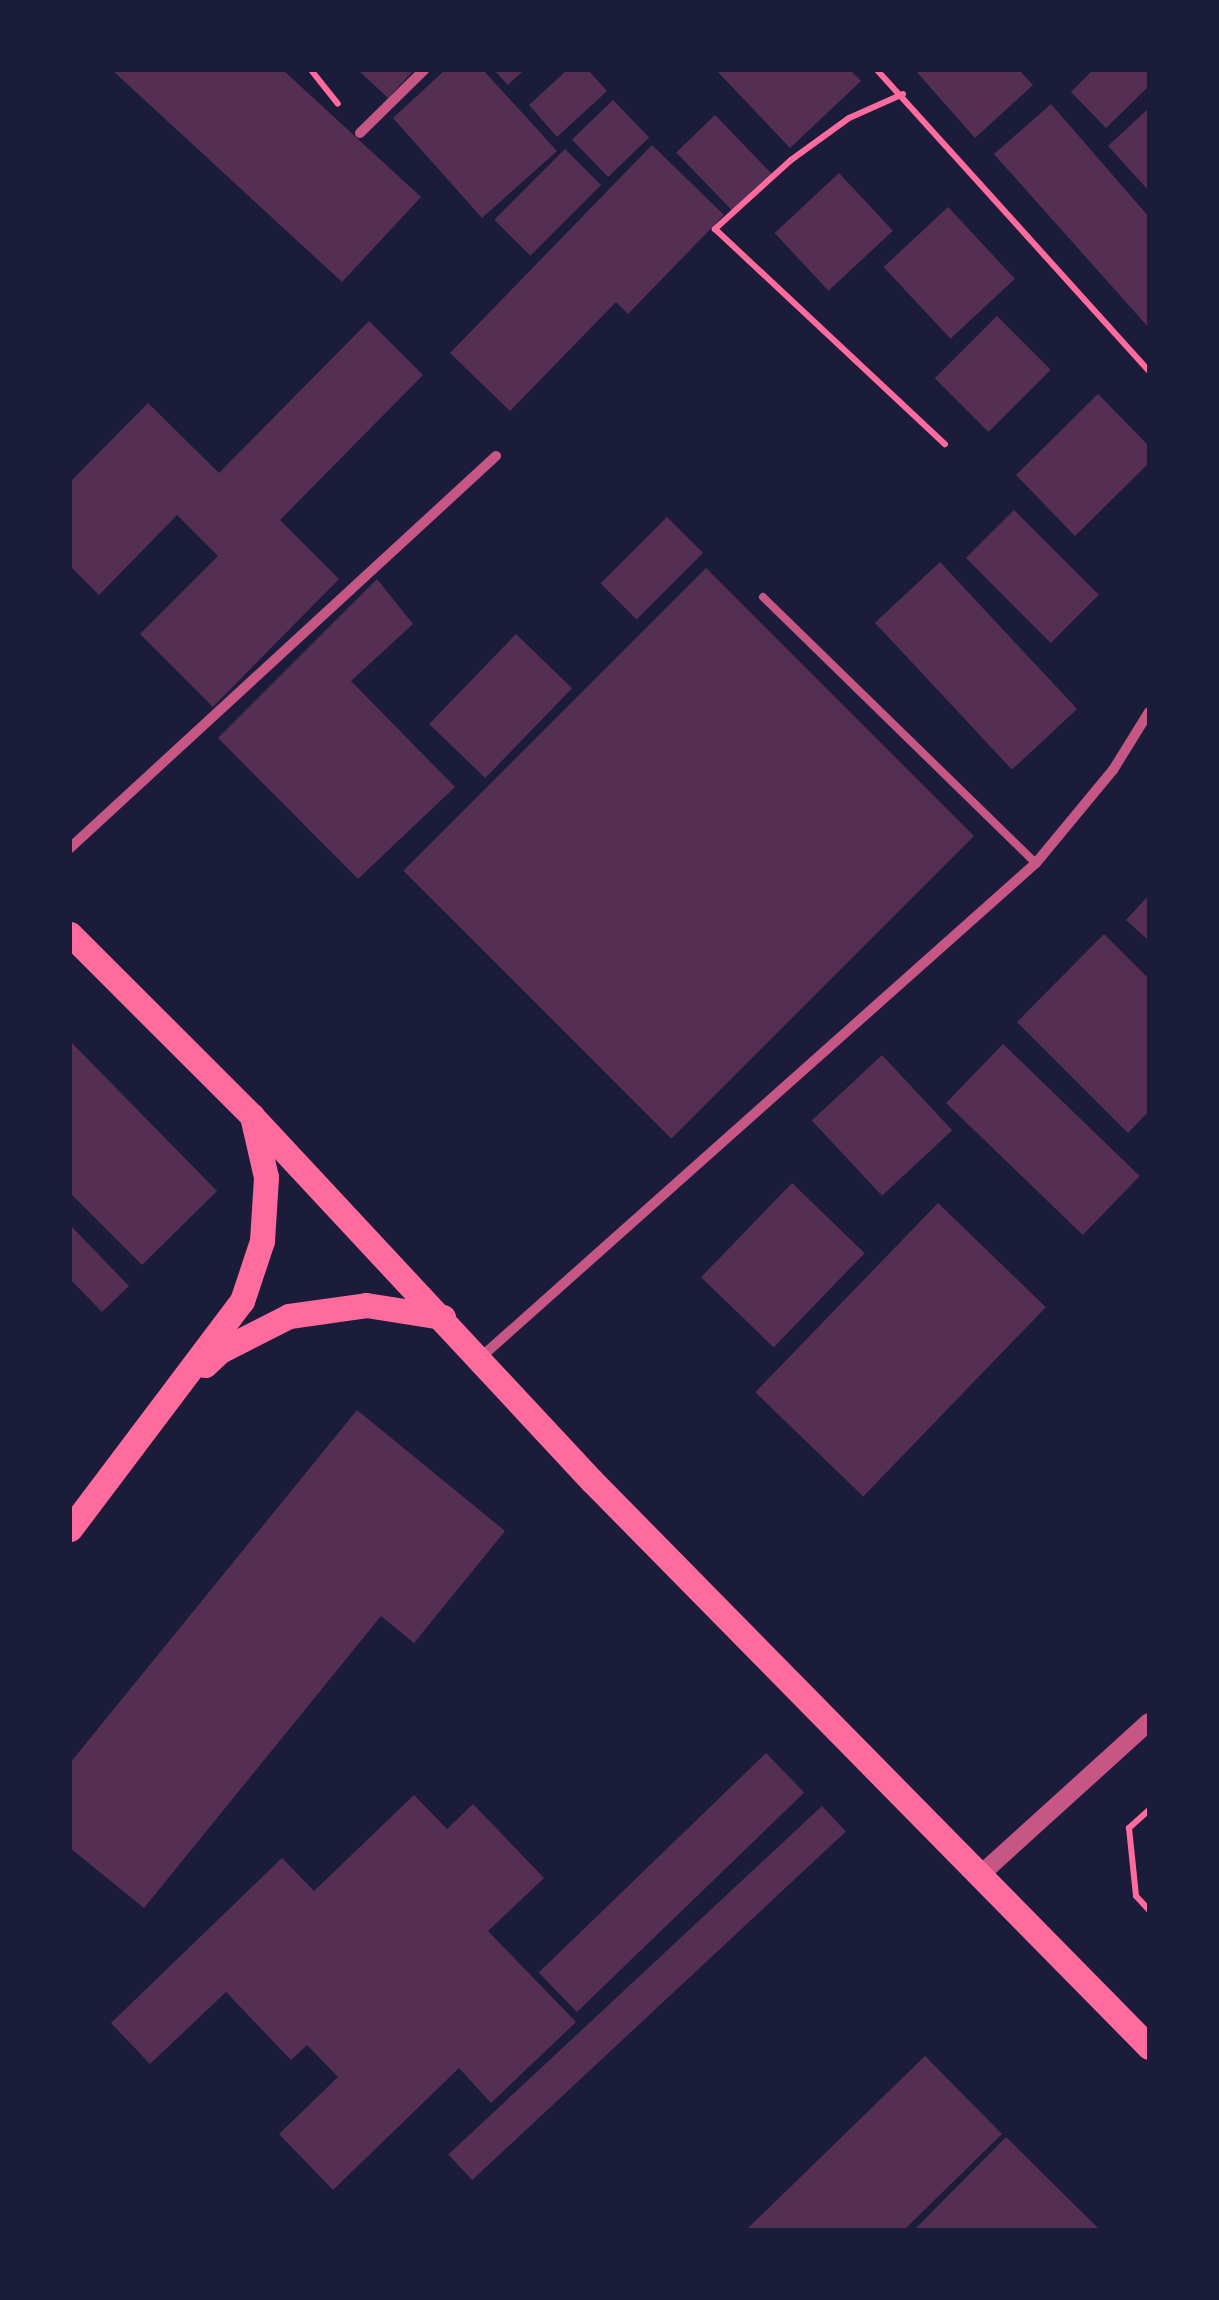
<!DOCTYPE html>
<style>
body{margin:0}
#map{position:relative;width:1219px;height:2300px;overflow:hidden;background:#1b1b3a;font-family:"Golos Text",sans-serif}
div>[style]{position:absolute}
.building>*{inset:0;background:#542f53;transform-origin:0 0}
.path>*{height:6px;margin:-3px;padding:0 3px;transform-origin:3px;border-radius:3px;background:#ff6b9d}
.service>*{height:8px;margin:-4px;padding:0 4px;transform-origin:4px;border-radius:4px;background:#c65784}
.minor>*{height:10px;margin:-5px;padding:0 5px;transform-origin:5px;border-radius:5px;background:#c65784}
.tertiary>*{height:18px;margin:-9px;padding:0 9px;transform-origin:9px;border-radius:9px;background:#c65784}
.primary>*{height:25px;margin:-12.5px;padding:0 12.5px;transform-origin:12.5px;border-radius:12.5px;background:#ff6b9d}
span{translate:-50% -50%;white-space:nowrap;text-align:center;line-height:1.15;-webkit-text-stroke:10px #1b1b3a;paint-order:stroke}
.frame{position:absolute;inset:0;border:72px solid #1b1b3a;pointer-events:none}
</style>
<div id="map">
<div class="building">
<div style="clip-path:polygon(112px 70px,283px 70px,421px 197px,342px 282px)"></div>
<div style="clip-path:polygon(358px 70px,414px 70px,388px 98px)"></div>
<div style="clip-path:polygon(445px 70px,483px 70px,557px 151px,482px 218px,393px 118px)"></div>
<div style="clip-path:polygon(494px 70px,524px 70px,508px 85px)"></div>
<div style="clip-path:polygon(567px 70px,588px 70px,607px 91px,557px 137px,529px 105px)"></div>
<div style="clip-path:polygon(716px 70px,850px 70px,861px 81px,790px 148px)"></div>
<div style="clip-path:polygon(915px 70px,1019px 70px,1033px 85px,975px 138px)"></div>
<div style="clip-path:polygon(1093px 70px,1149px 70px,1149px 86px,1106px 128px,1071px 92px)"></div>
<div style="left:613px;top:100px;width:52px;height:57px;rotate:46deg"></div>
<div style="clip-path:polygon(1051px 104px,1149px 217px,1149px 328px,994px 154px)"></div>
<div style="clip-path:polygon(1149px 108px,1149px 191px,1108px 146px)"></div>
<div style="left:715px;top:115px;width:83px;height:54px;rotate:46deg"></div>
<div style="clip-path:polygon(652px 145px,724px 215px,628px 314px,616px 302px,510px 411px,450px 353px)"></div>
<div style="left:565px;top:149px;width:51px;height:100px;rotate:45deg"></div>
<div style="left:839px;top:173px;width:79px;height:88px;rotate:47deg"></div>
<div style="left:948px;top:207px;width:98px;height:88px;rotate:47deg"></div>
<div style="left:997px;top:316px;width:76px;height:88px;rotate:45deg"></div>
<div style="clip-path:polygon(369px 321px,423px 375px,280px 520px,339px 579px,213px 707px,140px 634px,218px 556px,177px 515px,99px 595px,70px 566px,70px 482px,148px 403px,219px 473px)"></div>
<div style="clip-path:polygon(1098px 394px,1149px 446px,1149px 463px,1075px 536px,1016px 475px)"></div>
<div style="left:1014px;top:510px;width:120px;height:68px;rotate:45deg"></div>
<div style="left:667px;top:517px;width:51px;height:94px;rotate:45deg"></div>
<div style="left:940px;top:562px;width:201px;height:89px;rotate:47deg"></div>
<div style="left:706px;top:568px;width:379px;height:428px;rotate:45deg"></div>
<div style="clip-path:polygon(377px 579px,413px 624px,351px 681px,455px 787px,358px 879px,218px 738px)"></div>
<div style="left:516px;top:634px;width:78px;height:125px;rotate:44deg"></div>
<div style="clip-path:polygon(1149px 895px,1149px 941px,1126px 920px)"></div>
<div style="clip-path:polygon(1104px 934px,1149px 979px,1149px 1111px,1128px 1133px,1017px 1022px)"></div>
<div style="clip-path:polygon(70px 1041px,217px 1191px,142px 1265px,70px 1193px)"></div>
<div style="left:1003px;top:1044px;width:190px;height:82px;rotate:44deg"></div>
<div style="left:882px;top:1055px;width:103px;height:96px;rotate:47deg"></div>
<div style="left:792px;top:1183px;width:101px;height:131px;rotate:44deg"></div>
<div style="left:938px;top:1203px;width:150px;height:263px;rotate:44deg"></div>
<div style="clip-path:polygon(70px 1225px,129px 1286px,102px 1312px,70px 1279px)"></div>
<div style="clip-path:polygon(357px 1410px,505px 1531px,414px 1643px,381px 1616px,144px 1908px,70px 1848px,70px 1763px)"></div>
<div style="left:766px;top:1753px;width:55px;height:316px;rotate:46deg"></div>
<div style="clip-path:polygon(414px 1795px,447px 1829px,473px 1804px,544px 1878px,488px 1931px,576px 2022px,491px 2103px,459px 2068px,333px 2190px,279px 2134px,338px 2077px,307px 2045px,291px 2060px,226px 1992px,150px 2064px,111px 2023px,282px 1858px,314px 1891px)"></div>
<div style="left:822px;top:1806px;width:35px;height:511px;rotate:47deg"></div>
<div style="clip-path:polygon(925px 2056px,1002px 2134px,904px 2230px,746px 2230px)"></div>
<div style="clip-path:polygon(1006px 2137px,1100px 2230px,914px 2230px)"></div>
</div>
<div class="path">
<div style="left:311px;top:70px;width:43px;rotate:51.5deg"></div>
<div style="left:877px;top:70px;width:406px;rotate:47.9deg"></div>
<div style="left:903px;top:94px;width:59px;rotate:156deg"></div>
<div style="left:849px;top:118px;width:72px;rotate:144.1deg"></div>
<div style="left:791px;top:160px;width:103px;rotate:137.8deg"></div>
<div style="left:715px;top:229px;width:315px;rotate:43.1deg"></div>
<div style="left:1149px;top:1810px;width:27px;rotate:138deg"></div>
<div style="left:1129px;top:1828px;width:68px;rotate:84.1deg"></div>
<div style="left:1136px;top:1896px;width:19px;rotate:47deg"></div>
</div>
<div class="service">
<div style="left:763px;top:597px;width:381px;rotate:44.3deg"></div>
</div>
<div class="minor">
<div style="left:360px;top:133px;width:90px;rotate:-44.5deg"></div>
<div style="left:70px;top:848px;width:579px;rotate:-42.62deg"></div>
<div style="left:480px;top:1358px;width:744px;rotate:-41.68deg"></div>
<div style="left:1036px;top:863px;width:121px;rotate:-50.4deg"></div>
<div style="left:1113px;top:770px;width:68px;rotate:-58.2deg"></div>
</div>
<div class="tertiary">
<div style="left:979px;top:1876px;width:229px;rotate:-42.2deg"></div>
</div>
<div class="primary">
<div style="left:70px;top:934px;width:256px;rotate:45deg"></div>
<div style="left:251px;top:1115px;width:500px;rotate:47.03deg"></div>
<div style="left:592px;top:1481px;width:794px;rotate:45.46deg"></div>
<div style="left:205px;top:1365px;width:21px;rotate:-43deg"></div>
<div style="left:220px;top:1351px;width:77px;rotate:-26.9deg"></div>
<div style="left:289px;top:1316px;width:78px;rotate:-8.1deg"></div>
<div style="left:366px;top:1305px;width:78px;rotate:8.9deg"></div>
<div style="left:70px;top:1529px;width:286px;rotate:-53deg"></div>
<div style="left:242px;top:1301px;width:63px;rotate:-71.6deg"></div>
<div style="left:262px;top:1241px;width:64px;rotate:-86.4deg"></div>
<div style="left:266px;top:1177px;width:63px;rotate:-102.9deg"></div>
</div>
<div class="frame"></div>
</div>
